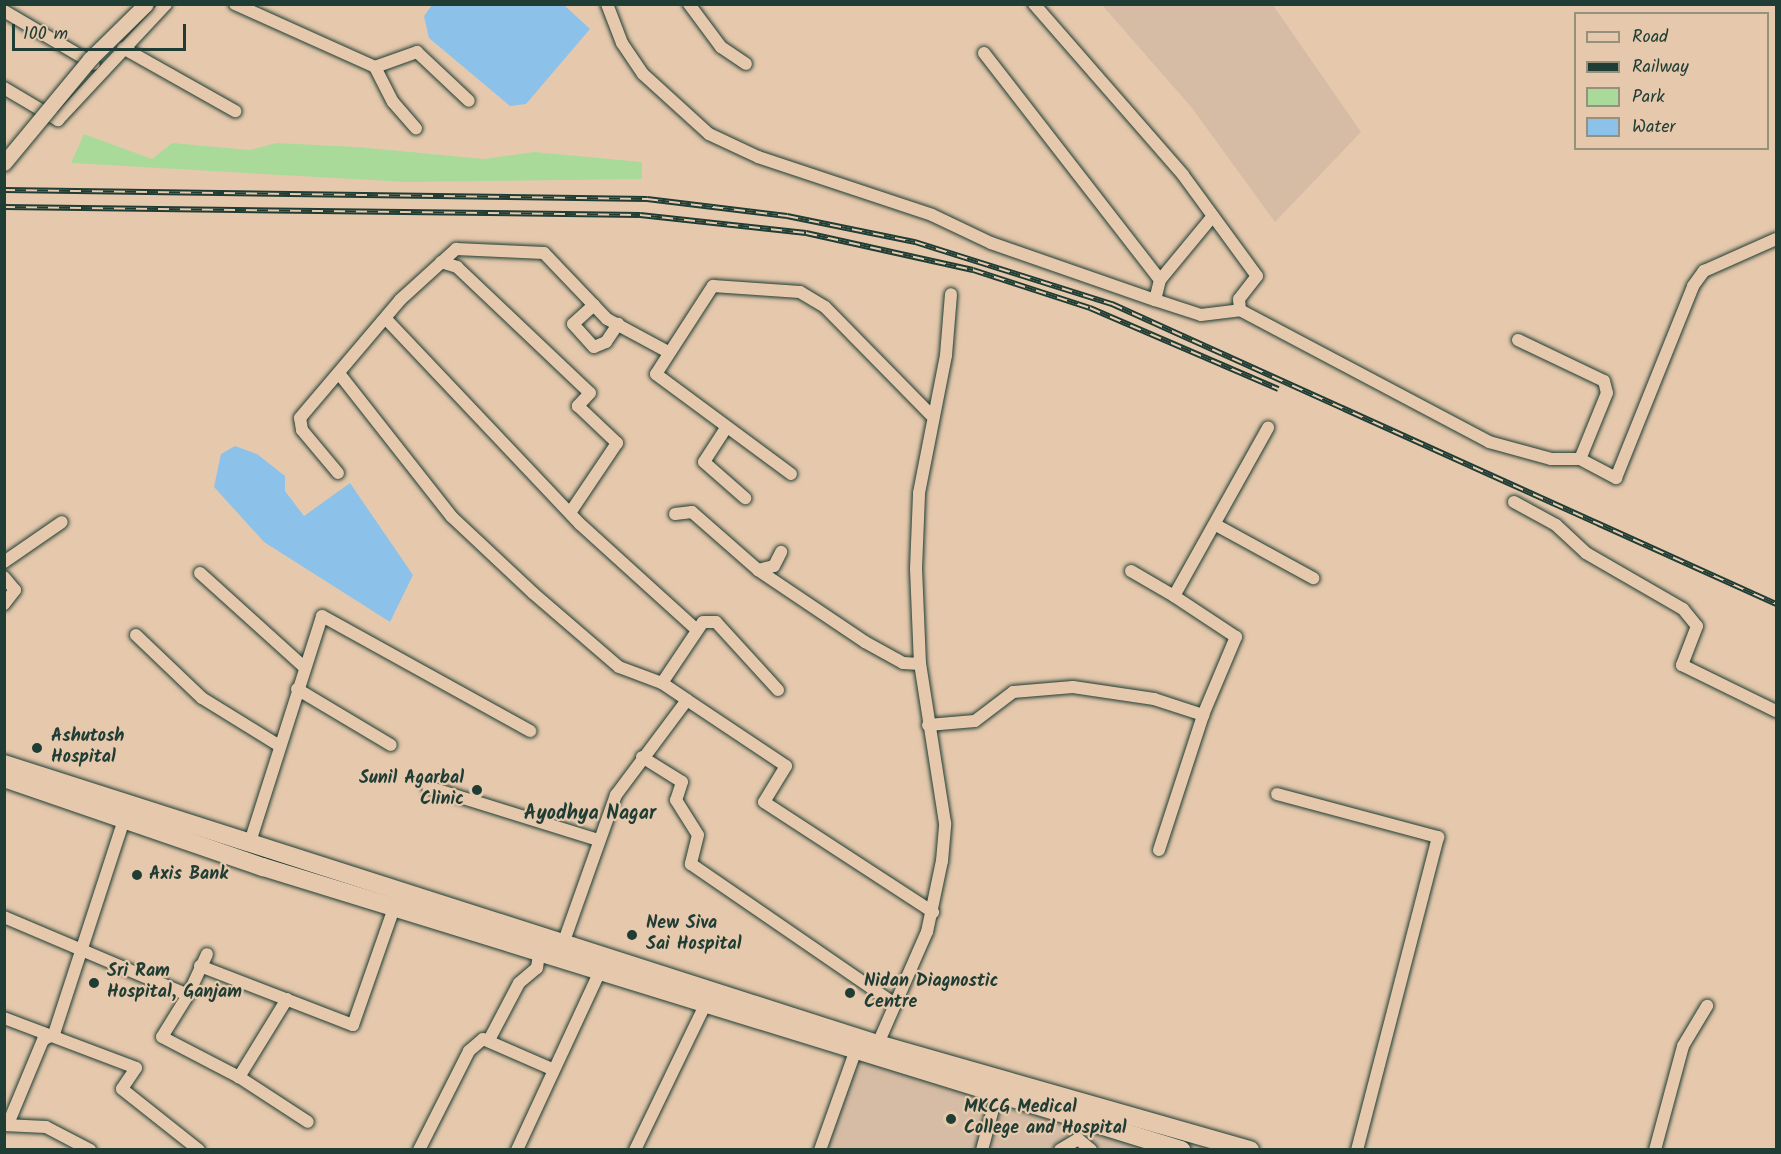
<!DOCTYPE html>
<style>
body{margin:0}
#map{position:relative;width:1781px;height:1154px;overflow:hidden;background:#e6c9ad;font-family:Kalam,sans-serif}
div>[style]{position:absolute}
.built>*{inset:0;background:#d7bca5}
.green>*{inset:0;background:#aada9a}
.water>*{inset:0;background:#8cc2ea}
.roads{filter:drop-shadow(0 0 2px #1f3d34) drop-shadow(0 0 2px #1f3d34)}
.minor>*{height:12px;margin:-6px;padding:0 6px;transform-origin:6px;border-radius:6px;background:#e6c9ad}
.highway>*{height:18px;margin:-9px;padding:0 9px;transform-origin:9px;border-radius:9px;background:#e6c9ad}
.rail>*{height:6px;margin-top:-3px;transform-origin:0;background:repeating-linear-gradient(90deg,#e6c9ad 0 11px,#1f3d34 0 22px);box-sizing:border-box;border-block:2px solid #1f3d34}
.bridges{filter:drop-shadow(0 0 2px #1f3d34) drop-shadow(0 0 2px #1f3d34)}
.major-bridge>*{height:15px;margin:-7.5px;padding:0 7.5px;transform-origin:7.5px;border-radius:7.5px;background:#e6c9ad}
.dots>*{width:16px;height:16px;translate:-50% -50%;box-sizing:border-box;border:3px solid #e6c9ad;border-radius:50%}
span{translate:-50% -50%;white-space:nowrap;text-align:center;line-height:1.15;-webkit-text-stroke:4.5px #e6c9ad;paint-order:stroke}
.poi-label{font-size:18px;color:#1f3d34;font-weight:700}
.left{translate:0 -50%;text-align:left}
.right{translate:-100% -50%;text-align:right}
.neighbourhood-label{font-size:20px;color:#1f3d34;font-weight:700}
.frame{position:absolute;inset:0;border:6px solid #1f3d34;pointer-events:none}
.legend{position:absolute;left:1574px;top:12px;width:195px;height:138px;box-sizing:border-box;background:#e6c9ad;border:2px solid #96917d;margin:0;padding:8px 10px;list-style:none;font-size:18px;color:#1f3d34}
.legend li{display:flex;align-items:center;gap:12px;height:30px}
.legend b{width:30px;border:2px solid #96917d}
.scale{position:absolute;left:12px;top:24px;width:174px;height:27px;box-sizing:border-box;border:3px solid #1f3d34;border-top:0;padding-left:8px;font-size:18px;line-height:21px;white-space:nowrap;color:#1f3d34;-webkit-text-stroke:4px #e6c9ad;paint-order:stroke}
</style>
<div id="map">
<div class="built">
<div style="clip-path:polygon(1102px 5px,1273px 5px,1361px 132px,1275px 222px,1192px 108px)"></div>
<div style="clip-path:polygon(851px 1055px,1171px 1150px,826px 1150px)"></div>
</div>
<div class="green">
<div style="clip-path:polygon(84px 134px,152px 159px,172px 143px,250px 150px,276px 143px,358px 147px,484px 159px,534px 152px,642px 162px,642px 179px,406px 182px,71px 163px)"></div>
</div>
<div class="water">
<div style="clip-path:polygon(432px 5px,564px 5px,590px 29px,526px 104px,510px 106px,429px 38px,424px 16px)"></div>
<div style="clip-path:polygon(235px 446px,257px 454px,285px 476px,285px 491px,304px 516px,350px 483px,413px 575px,390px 622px,264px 542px,214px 487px,221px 454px)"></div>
</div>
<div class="roads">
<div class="minor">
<div style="left:235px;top:4px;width:154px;rotate:24.2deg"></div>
<div style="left:375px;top:67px;width:39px;rotate:63deg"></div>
<div style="left:393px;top:102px;width:35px;rotate:49deg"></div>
<div style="left:607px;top:4px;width:42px;rotate:69deg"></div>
<div style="left:622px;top:43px;width:37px;rotate:56deg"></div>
<div style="left:643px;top:74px;width:89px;rotate:42.3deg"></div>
<div style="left:709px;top:134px;width:54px;rotate:25.1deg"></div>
<div style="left:758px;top:157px;width:183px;rotate:18.4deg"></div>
<div style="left:932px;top:215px;width:65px;rotate:25.4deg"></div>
<div style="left:991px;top:243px;width:174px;rotate:19.2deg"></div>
<div style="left:1155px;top:300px;width:48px;rotate:18.1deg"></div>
<div style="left:1201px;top:315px;width:39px;rotate:-7deg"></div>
<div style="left:689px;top:4px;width:54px;rotate:53.3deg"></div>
<div style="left:721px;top:47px;width:30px;rotate:34deg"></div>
<div style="left:1034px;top:4px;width:227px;rotate:48.9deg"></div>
<div style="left:1183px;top:175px;width:125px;rotate:53.8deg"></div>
<div style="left:1257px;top:276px;width:29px;rotate:128deg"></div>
<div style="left:1239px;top:299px;width:11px;rotate:85deg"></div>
<div style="left:1240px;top:310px;width:282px;rotate:27.9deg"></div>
<div style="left:1489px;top:442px;width:64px;rotate:15.3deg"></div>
<div style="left:1551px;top:459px;width:29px"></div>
<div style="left:1580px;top:459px;width:41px;rotate:27.8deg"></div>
<div style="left:1616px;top:478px;width:207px;rotate:-68.1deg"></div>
<div style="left:1693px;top:286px;width:19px;rotate:-54deg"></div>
<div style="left:1704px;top:271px;width:79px;rotate:-24deg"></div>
<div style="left:4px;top:11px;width:104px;rotate:30.5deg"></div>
<div style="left:123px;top:48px;width:129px;rotate:29.4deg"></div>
<div style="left:984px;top:53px;width:287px;rotate:52.2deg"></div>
<div style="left:375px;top:67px;width:45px;rotate:-19.7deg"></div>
<div style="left:417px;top:52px;width:71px;rotate:43.3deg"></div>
<div style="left:4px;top:88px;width:63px;rotate:30.7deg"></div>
<div style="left:58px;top:120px;width:158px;rotate:-47deg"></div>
<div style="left:441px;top:262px;width:17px;rotate:17deg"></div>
<div style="left:457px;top:267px;width:183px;rotate:43.5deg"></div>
<div style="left:590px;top:393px;width:18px;rotate:133deg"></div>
<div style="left:578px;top:406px;width:54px;rotate:43.5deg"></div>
<div style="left:617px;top:443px;width:84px;rotate:123.9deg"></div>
<div style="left:1155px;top:300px;width:21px;rotate:-76deg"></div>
<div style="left:1160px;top:280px;width:83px;rotate:-50.4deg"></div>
<div style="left:594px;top:305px;width:28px;rotate:138deg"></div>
<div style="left:573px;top:324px;width:31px;rotate:48deg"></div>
<div style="left:594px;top:347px;width:13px;rotate:-23deg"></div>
<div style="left:606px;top:342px;width:22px;rotate:-56deg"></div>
<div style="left:387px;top:320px;width:281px;rotate:46.6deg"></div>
<div style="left:580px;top:524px;width:158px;rotate:42.2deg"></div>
<div style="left:1518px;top:340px;width:95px;rotate:25.5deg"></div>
<div style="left:1604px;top:381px;width:12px;rotate:76deg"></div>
<div style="left:1607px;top:393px;width:71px;rotate:112.2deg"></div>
<div style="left:341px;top:376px;width:179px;rotate:51.8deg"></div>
<div style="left:452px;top:517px;width:111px;rotate:43.2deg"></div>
<div style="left:533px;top:593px;width:113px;rotate:40.7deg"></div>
<div style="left:619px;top:667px;width:46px;rotate:20.4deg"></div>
<div style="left:662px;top:683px;width:30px;rotate:34deg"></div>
<div style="left:687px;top:700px;width:119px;rotate:126.8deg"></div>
<div style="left:616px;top:795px;width:158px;rotate:109.6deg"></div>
<div style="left:726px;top:428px;width:40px;rotate:122.9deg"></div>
<div style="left:704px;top:462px;width:55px;rotate:41.3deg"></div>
<div style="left:338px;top:473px;width:56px;rotate:-129.9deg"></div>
<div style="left:302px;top:430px;width:12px;rotate:-99deg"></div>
<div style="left:300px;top:418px;width:155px;rotate:-49.7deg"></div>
<div style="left:400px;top:300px;width:76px;rotate:-42.3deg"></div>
<div style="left:456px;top:249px;width:88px;rotate:2.6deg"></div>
<div style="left:544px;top:253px;width:91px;rotate:46.3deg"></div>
<div style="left:607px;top:319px;width:69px;rotate:28.4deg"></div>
<div style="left:791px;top:474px;width:168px;rotate:-143.5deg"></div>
<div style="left:656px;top:374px;width:105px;rotate:-57.1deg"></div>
<div style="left:713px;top:286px;width:87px;rotate:3.9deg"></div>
<div style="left:800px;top:292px;width:29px;rotate:31deg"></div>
<div style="left:825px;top:307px;width:151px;rotate:45.5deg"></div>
<div style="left:1514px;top:502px;width:48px;rotate:28.7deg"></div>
<div style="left:1556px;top:525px;width:41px;rotate:43deg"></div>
<div style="left:1586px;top:553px;width:112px;rotate:30deg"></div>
<div style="left:1683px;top:609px;width:22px;rotate:51deg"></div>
<div style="left:1697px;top:626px;width:42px;rotate:111deg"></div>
<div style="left:1682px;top:665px;width:105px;rotate:26.1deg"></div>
<div style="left:675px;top:514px;width:17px;rotate:-7deg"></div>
<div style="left:692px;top:512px;width:88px;rotate:41.3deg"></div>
<div style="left:758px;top:570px;width:16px;rotate:-14deg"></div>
<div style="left:774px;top:566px;width:16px;rotate:-63deg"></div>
<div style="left:1216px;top:525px;width:111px;rotate:28.7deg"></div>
<div style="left:4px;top:562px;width:70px;rotate:-34.6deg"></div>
<div style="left:758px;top:570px;width:129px;rotate:33.9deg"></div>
<div style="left:865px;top:642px;width:43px;rotate:28.9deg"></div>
<div style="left:903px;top:663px;width:17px;rotate:3deg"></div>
<div style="left:1131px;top:571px;width:50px;rotate:30.2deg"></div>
<div style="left:200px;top:573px;width:140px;rotate:42.1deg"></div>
<div style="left:4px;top:577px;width:17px;rotate:50deg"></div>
<div style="left:15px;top:590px;width:18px;rotate:128deg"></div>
<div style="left:136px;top:635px;width:91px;rotate:43.7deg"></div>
<div style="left:202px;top:698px;width:89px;rotate:31.7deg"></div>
<div style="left:662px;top:683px;width:73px;rotate:-56.1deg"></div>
<div style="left:703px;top:622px;width:13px"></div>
<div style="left:716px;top:622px;width:92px;rotate:47.6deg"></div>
<div style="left:297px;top:689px;width:109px;rotate:30.8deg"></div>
<div style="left:687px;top:700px;width:119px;rotate:33.7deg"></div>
<div style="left:786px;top:766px;width:42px;rotate:121.4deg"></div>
<div style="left:764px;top:802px;width:202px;rotate:33.1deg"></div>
<div style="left:928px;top:725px;width:47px;rotate:-4.9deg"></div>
<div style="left:975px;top:721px;width:48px;rotate:-37.3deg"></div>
<div style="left:1013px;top:692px;width:60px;rotate:-4.8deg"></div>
<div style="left:1073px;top:687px;width:82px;rotate:8.4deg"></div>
<div style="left:1154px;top:699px;width:52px;rotate:18.1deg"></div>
<div style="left:642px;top:757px;width:47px;rotate:32deg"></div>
<div style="left:682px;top:782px;width:19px;rotate:108deg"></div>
<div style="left:676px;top:800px;width:41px;rotate:57.8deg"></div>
<div style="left:698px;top:835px;width:30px;rotate:104deg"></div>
<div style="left:691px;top:864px;width:247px;rotate:34.5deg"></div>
<div style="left:428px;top:787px;width:178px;rotate:17.3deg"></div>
<div style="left:1277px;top:794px;width:167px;rotate:15deg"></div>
<div style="left:1438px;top:837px;width:323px;rotate:104.5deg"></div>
<div style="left:250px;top:842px;width:237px;rotate:-72.3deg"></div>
<div style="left:322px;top:616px;width:238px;rotate:28.9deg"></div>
<div style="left:1159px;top:850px;width:142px;rotate:-71.9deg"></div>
<div style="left:1203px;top:715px;width:85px;rotate:-67.1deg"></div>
<div style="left:1236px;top:637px;width:74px;rotate:-146.5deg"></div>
<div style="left:1174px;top:596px;width:193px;rotate:-60.8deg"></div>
<div style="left:4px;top:917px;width:200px;rotate:23deg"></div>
<div style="left:188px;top:995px;width:45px;rotate:-65.1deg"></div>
<div style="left:200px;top:966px;width:164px;rotate:21.1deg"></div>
<div style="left:353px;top:1025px;width:124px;rotate:-70.7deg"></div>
<div style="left:188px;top:995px;width:49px;rotate:121.8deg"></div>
<div style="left:162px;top:1037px;width:87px;rotate:27.5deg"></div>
<div style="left:287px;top:999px;width:92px;rotate:121.6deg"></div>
<div style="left:239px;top:1077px;width:82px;rotate:33.1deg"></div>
<div style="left:4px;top:1018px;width:141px;rotate:20.7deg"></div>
<div style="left:136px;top:1068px;width:25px;rotate:124deg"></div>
<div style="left:122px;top:1089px;width:98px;rotate:38.4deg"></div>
<div style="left:489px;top:1040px;width:64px;rotate:-62.2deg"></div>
<div style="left:519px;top:983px;width:23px;rotate:-40deg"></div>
<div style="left:537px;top:968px;width:14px;rotate:-82deg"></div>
<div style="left:876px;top:1048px;width:127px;rotate:-66.3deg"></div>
<div style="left:927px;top:932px;width:73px;rotate:-78.1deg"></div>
<div style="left:942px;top:861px;width:38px;rotate:-85deg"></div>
<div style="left:945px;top:823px;width:161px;rotate:-98.9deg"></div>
<div style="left:920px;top:664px;width:95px;rotate:-92.4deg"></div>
<div style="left:916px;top:569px;width:76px;rotate:-87.7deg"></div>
<div style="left:919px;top:493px;width:141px;rotate:-78.9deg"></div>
<div style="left:946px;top:355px;width:61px;rotate:-85.3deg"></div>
<div style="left:8px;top:1124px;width:91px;rotate:-67.4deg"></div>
<div style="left:43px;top:1040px;width:13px;rotate:-29deg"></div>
<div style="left:54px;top:1034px;width:231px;rotate:-71.9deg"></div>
<div style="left:4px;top:1125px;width:42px;rotate:2.7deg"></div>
<div style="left:46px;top:1127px;width:50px;rotate:27.6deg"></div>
<div style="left:419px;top:1150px;width:111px;rotate:-63.2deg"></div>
<div style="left:469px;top:1051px;width:18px;rotate:-41deg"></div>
<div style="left:483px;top:1039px;width:77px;rotate:23.6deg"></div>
<div style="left:517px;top:1150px;width:195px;rotate:-65.1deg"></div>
<div style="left:635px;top:1150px;width:170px;rotate:-64.2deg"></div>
<div style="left:820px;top:1150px;width:113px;rotate:-70.3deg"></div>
<div style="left:982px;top:1150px;width:58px;rotate:-75deg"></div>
<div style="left:1060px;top:1150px;width:21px;rotate:-31deg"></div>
<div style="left:1078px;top:1139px;width:17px;rotate:40deg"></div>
<div style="left:1655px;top:1150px;width:108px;rotate:-74.9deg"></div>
<div style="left:1683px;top:1046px;width:47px;rotate:-59deg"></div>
</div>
<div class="highway">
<div style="left:4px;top:764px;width:914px;rotate:17.78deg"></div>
<div style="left:874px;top:1043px;width:391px;rotate:15.9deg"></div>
<div style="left:4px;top:778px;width:274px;rotate:19deg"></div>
<div style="left:263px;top:867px;width:961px;rotate:17.13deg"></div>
</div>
</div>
<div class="rail">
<div style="left:4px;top:190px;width:643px;rotate:0.8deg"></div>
<div style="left:647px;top:199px;width:141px;rotate:6.9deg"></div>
<div style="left:787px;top:216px;width:131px;rotate:11.5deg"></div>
<div style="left:915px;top:242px;width:207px;rotate:17.5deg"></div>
<div style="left:1112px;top:304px;width:729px;rotate:24.31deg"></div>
<div style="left:4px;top:207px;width:636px;rotate:0.72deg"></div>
<div style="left:640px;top:215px;width:167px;rotate:6.2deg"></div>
<div style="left:806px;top:233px;width:171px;rotate:12.5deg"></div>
<div style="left:973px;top:270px;width:123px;rotate:18deg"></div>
<div style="left:1090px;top:308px;width:205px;rotate:23.3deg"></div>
</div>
<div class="bridges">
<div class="major-bridge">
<div style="left:4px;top:163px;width:135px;rotate:-50.4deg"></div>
<div style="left:90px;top:59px;width:78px;rotate:-44.5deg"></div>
</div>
</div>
<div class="dots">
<div style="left:37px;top:748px;background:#1f3d34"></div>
<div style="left:477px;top:790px;background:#1f3d34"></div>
<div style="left:137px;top:875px;background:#1f3d34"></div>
<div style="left:632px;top:935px;background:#1f3d34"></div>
<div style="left:94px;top:983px;background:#1f3d34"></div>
<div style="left:850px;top:993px;background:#1f3d34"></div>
<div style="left:951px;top:1119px;background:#1f3d34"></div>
</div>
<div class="poi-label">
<span class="left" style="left:51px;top:748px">Ashutosh<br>Hospital</span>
<span class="right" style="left:464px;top:790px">Sunil Agarbal<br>Clinic</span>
<span class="left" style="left:149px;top:875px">Axis Bank</span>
<span class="left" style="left:646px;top:935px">New Siva<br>Sai Hospital</span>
<span class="left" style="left:107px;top:983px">Sri Ram<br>Hospital, Ganjam</span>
<span class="left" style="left:864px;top:993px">Nidan Diagnostic<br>Centre</span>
<span class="left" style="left:964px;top:1119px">MKCG Medical<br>College and Hospital</span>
</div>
<div class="neighbourhood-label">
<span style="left:590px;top:814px">Ayodhya Nagar</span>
</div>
<div class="frame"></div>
<ul class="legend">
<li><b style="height:8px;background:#e6c9ad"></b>Road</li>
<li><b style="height:8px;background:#1f3d34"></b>Railway</li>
<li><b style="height:16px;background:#aada9a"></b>Park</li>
<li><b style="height:16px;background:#8cc2ea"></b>Water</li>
</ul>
<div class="scale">100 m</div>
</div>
